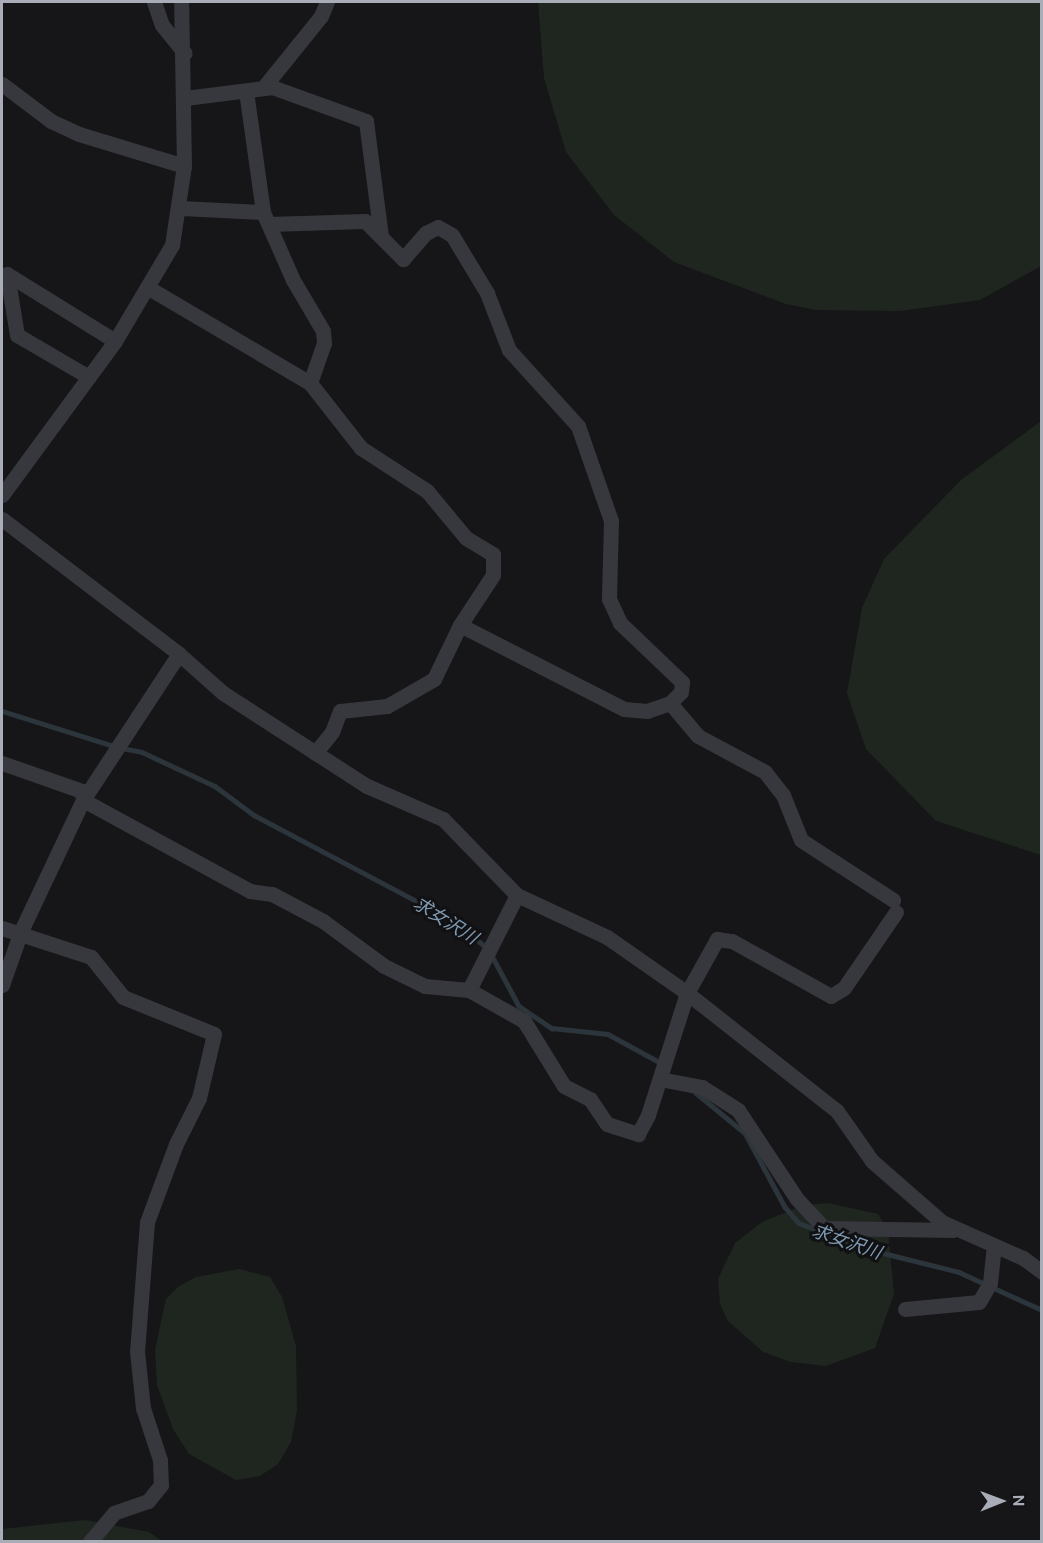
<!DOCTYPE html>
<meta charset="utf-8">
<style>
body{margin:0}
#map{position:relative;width:1043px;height:1543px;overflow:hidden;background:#161618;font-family:Ubuntu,"Noto Sans JP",sans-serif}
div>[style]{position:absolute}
.green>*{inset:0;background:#1e261f}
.stream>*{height:4.5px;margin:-2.25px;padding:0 2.25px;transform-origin:2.25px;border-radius:2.25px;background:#2c353c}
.minor>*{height:15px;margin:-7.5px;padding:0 7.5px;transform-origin:7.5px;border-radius:7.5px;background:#37383d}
span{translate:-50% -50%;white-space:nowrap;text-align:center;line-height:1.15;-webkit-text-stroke:6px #111113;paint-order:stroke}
.water-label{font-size:18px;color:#7f9bb3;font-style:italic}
.frame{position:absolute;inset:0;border:3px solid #a8adb8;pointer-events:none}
.north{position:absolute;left:971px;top:1471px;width:60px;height:60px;-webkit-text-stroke:4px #111113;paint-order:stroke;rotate:89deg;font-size:16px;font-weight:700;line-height:24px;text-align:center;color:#a8adb8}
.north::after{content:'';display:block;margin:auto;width:21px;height:27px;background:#a8adb8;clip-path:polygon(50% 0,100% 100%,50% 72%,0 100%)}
</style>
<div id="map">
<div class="green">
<div style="clip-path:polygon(538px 2px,1041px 2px,1041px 266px,980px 300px,900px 311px,816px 310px,786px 304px,674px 262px,614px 215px,566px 152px,544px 78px)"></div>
<div style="clip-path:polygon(1041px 421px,1041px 855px,936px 821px,866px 749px,847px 693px,862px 608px,884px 559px,961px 480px)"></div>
<div style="clip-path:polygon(828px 1203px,878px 1214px,888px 1231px,894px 1294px,875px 1348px,826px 1366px,791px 1362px,763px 1352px,728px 1321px,720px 1304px,718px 1279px,735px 1243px,762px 1222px,804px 1205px)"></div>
<div style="clip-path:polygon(239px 1269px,270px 1277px,282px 1297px,296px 1346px,297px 1411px,291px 1442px,278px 1464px,260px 1476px,236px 1480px,189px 1454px,173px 1429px,157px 1385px,155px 1350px,166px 1299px,178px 1287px,196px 1277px)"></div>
<div style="clip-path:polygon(85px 1520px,149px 1532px,162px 1541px,2px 1542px,2px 1529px)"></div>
</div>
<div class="stream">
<div style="left:2px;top:711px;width:117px;rotate:17.4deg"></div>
<div style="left:122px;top:748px;width:20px;rotate:11deg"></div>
<div style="left:142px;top:752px;width:81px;rotate:25deg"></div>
<div style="left:215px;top:786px;width:49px;rotate:36.6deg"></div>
<div style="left:254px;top:815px;width:229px;rotate:27.9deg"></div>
<div style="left:456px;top:922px;width:39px;rotate:40deg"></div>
<div style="left:491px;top:954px;width:59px;rotate:61.7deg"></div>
<div style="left:519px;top:1006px;width:40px;rotate:34deg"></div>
<div style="left:552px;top:1028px;width:56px;rotate:6.1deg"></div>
<div style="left:608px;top:1034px;width:60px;rotate:28.7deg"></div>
<div style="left:695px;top:1092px;width:65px;rotate:39.4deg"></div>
<div style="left:745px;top:1133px;width:84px;rotate:61.6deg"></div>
<div style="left:785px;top:1207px;width:21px;rotate:49deg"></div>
<div style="left:799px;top:1223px;width:73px;rotate:20.9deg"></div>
<div style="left:867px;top:1249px;width:95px;rotate:14deg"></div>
<div style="left:959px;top:1272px;width:91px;rotate:24.6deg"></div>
</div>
<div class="minor">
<div style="left:154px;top:2px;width:24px;rotate:71deg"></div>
<div style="left:162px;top:25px;width:36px;rotate:51deg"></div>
<div style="left:2px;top:84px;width:61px;rotate:37.1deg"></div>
<div style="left:51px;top:121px;width:31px;rotate:25deg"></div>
<div style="left:79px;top:134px;width:110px;rotate:16.9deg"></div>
<div style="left:263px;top:88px;width:92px;rotate:-51.1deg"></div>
<div style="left:321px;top:16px;width:15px;rotate:-67deg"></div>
<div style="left:246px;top:91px;width:122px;rotate:82deg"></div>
<div style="left:263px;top:212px;width:74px;rotate:66.2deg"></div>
<div style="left:293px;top:280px;width:59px;rotate:59.5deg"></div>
<div style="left:323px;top:331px;width:12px;rotate:85deg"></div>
<div style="left:324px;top:343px;width:42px;rotate:109.3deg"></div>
<div style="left:185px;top:98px;width:88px;rotate:-7.2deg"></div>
<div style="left:272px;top:87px;width:100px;rotate:19.9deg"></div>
<div style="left:366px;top:121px;width:117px;rotate:82.6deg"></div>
<div style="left:181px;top:208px;width:82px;rotate:2.8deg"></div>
<div style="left:269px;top:224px;width:96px;rotate:-1.8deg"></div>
<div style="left:365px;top:221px;width:54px;rotate:45deg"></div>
<div style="left:403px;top:259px;width:35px;rotate:-49deg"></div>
<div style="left:426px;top:233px;width:13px;rotate:-27deg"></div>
<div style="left:438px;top:227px;width:16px;rotate:30deg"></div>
<div style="left:452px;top:235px;width:68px;rotate:58.9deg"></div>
<div style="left:487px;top:293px;width:61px;rotate:68.9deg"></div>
<div style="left:509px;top:350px;width:103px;rotate:47.8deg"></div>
<div style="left:578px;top:426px;width:101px;rotate:70.8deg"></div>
<div style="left:611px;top:521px;width:78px;rotate:91.5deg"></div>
<div style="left:609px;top:599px;width:26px;rotate:65deg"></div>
<div style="left:620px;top:623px;width:86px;rotate:43.6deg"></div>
<div style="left:682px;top:682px;width:10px;rotate:96deg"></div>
<div style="left:681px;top:692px;width:16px;rotate:135deg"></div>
<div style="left:670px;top:703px;width:24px;rotate:161deg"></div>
<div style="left:647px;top:711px;width:23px;rotate:-175deg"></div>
<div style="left:624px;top:709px;width:184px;rotate:-152.9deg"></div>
<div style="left:460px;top:625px;width:60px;rotate:115.7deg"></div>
<div style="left:434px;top:679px;width:54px;rotate:150.1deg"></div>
<div style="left:387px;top:706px;width:47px;rotate:173.9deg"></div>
<div style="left:340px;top:711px;width:22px;rotate:111deg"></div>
<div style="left:332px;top:732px;width:27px;rotate:129deg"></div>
<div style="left:7px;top:274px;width:62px;rotate:80.7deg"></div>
<div style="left:17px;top:335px;width:83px;rotate:30.3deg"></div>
<div style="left:7px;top:274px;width:127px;rotate:31.8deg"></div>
<div style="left:147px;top:287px;width:189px;rotate:30.5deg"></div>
<div style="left:310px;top:383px;width:83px;rotate:51.9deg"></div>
<div style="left:361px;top:448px;width:79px;rotate:33.1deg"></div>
<div style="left:427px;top:491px;width:61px;rotate:50.3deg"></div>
<div style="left:466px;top:538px;width:31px;rotate:31deg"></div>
<div style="left:493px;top:554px;width:21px;rotate:90deg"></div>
<div style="left:493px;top:575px;width:60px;rotate:123.4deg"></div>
<div style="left:2px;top:495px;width:191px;rotate:-53.7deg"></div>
<div style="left:115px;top:341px;width:112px;rotate:-59.3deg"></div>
<div style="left:172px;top:245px;width:80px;rotate:-81.4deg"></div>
<div style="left:184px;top:166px;width:164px;rotate:-91deg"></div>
<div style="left:2px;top:519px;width:223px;rotate:37.3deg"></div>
<div style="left:179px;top:654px;width:59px;rotate:41.6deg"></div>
<div style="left:223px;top:693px;width:171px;rotate:32.9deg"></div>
<div style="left:367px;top:786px;width:83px;rotate:23.5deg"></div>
<div style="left:443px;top:819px;width:106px;rotate:45.8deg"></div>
<div style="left:517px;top:895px;width:99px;rotate:25deg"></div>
<div style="left:607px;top:937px;width:98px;rotate:35deg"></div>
<div style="left:687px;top:993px;width:191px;rotate:38.2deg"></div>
<div style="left:837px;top:1111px;width:61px;rotate:55deg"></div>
<div style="left:872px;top:1161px;width:93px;rotate:41.1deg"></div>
<div style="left:942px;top:1222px;width:89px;rotate:24deg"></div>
<div style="left:1023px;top:1258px;width:24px;rotate:36deg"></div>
<div style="left:670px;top:703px;width:43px;rotate:49.7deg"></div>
<div style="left:698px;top:736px;width:76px;rotate:28.2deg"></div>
<div style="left:765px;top:772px;width:29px;rotate:52deg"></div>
<div style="left:783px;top:795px;width:48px;rotate:68.2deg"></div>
<div style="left:801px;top:840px;width:110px;rotate:33.1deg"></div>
<div style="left:2px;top:763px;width:85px;rotate:19.3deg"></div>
<div style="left:82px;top:791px;width:9px;rotate:84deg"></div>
<div style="left:83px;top:800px;width:190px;rotate:28.6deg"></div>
<div style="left:250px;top:891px;width:22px;rotate:8deg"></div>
<div style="left:272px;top:894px;width:58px;rotate:27.9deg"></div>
<div style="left:323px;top:921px;width:76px;rotate:36.4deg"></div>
<div style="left:384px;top:966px;width:46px;rotate:26deg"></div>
<div style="left:425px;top:986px;width:44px;rotate:5.2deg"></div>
<div style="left:469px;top:990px;width:106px;rotate:-63.2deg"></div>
<div style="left:2px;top:928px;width:94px;rotate:18deg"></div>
<div style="left:91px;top:957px;width:51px;rotate:51.3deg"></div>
<div style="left:123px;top:997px;width:98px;rotate:22.1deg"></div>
<div style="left:214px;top:1034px;width:66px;rotate:103.2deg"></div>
<div style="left:199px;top:1098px;width:51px;rotate:116.6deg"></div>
<div style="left:176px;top:1144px;width:83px;rotate:110.4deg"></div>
<div style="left:147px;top:1222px;width:129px;rotate:94.4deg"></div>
<div style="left:137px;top:1351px;width:57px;rotate:84deg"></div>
<div style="left:143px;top:1408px;width:55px;rotate:71.9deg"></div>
<div style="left:160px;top:1460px;width:25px;rotate:88deg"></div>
<div style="left:161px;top:1485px;width:21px;rotate:129deg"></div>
<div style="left:148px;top:1501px;width:36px;rotate:161deg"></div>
<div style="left:114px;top:1513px;width:38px;rotate:130deg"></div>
<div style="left:2px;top:985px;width:57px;rotate:-70.6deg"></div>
<div style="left:21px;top:931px;width:145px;rotate:-64.7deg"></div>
<div style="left:83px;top:800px;width:175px;rotate:-56.7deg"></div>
<div style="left:469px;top:990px;width:63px;rotate:29.4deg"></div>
<div style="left:524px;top:1021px;width:76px;rotate:58.4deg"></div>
<div style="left:564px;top:1086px;width:29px;rotate:27deg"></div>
<div style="left:590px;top:1099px;width:30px;rotate:56deg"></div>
<div style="left:607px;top:1124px;width:33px;rotate:18deg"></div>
<div style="left:638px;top:1134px;width:21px;rotate:-62deg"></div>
<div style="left:648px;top:1115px;width:128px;rotate:-72.3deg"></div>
<div style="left:687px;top:993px;width:62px;rotate:-60.9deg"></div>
<div style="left:717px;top:939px;width:15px;rotate:8deg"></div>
<div style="left:732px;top:941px;width:113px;rotate:29.1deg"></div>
<div style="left:831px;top:996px;width:15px;rotate:-32deg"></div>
<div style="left:844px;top:988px;width:92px;rotate:-55.6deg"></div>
<div style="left:660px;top:1079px;width:43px;rotate:10.8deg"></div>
<div style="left:702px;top:1087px;width:43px;rotate:32.6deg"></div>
<div style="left:738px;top:1110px;width:107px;rotate:56.5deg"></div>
<div style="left:797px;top:1199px;width:40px;rotate:47deg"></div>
<div style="left:824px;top:1228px;width:129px;rotate:0.9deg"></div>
<div style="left:905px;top:1309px;width:74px;rotate:-5.4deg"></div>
<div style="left:979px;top:1302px;width:22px;rotate:-60deg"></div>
<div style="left:990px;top:1283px;width:37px;rotate:-84deg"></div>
</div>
<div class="water-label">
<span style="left:446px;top:920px;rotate:32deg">求女沢川</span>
<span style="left:847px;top:1241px;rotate:19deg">求女沢川</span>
</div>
<div class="frame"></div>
<div class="north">N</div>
</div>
